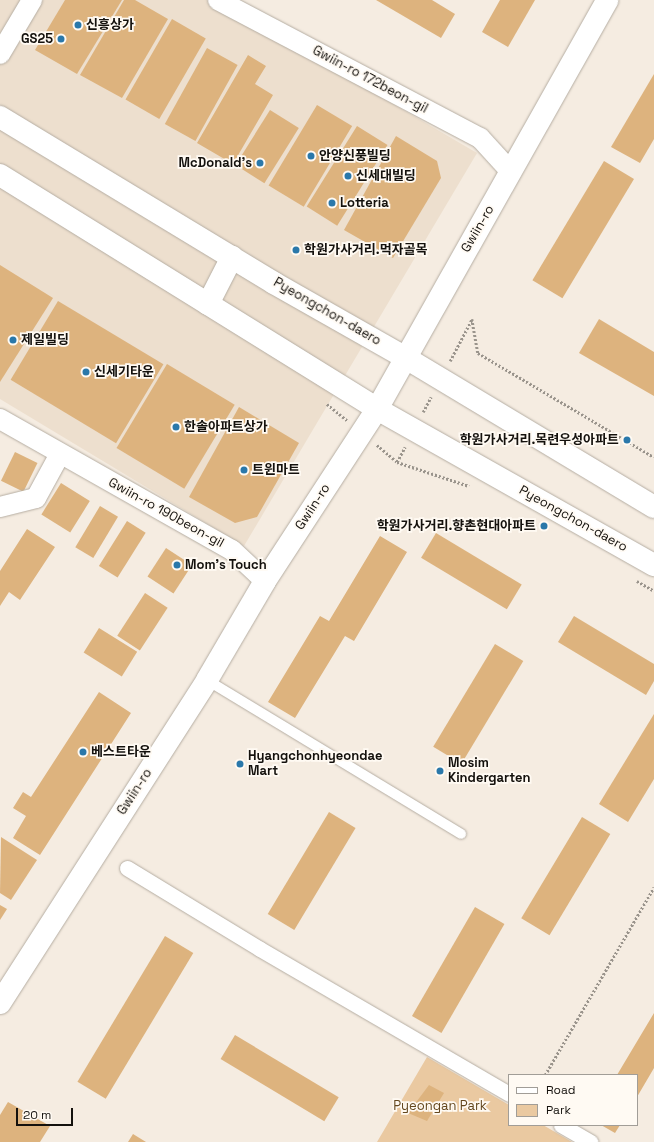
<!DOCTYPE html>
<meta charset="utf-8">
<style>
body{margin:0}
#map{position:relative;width:654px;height:1142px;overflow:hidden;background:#f5ece1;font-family:"Space Grotesk","Noto Sans KR",sans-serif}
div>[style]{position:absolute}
.built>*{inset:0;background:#eddfce}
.green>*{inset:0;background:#eac9a1}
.building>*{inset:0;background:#ddb37e;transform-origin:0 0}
.path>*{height:2.5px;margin-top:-1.25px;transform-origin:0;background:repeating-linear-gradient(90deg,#9a948c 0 2px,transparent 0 4px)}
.roads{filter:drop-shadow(0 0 1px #b5ada2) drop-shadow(0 0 1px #b5ada2)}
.service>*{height:10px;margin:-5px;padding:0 5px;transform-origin:5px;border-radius:5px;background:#fff}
.pedestrian>*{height:15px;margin:-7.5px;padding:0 7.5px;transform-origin:7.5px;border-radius:7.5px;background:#fff}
.minor>*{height:20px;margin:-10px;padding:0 10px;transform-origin:10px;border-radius:10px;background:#fff}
.tertiary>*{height:22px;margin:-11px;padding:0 11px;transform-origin:11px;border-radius:11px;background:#fff}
.dots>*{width:11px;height:11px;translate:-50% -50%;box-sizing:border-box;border:2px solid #fffaf3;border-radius:50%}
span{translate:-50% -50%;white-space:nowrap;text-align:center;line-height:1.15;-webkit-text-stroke:3.5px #fffaf3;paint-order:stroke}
.poi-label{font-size:13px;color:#14110d;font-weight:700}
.left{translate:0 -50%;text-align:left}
.right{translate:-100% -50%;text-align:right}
.street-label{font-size:13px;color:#14110d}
.park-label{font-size:13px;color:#64471e}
.legend{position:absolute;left:508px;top:1074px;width:130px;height:52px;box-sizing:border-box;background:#fffaf3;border:1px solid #a19d97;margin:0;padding:5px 7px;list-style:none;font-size:12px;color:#14110d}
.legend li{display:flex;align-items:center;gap:8px;height:20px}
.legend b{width:20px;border:1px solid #a19d97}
.scale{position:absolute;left:16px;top:1108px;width:57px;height:18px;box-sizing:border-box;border:2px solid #14110d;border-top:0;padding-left:5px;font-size:12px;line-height:14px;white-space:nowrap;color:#14110d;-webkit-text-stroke:3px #fffaf3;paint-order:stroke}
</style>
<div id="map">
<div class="built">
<div style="clip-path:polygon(0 0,215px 0,477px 153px,244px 546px,0 399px)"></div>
</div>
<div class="green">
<div style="clip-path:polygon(427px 1057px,509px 1105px,509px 1125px,543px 1125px,572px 1142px,377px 1142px)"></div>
</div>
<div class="building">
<div style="clip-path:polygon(65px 0,122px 0,77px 74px,35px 50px)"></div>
<div style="clip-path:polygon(124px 0,135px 0,168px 19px,122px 98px,80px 75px)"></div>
<div style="clip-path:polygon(376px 0,432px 0,455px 14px,441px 38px)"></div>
<div style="clip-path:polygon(500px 0,535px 0,508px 47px,482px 32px)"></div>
<div style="left:172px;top:19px;width:39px;height:93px;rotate:30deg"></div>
<div style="left:207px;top:48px;width:35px;height:87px;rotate:29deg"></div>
<div style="clip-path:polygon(248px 55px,266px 66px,255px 84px,273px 95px,233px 164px,197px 143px)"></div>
<div style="clip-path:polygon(654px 74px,654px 139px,640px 163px,611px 147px)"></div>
<div style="left:317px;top:105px;width:41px;height:94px;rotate:31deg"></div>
<div style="left:270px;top:110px;width:34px;height:65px;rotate:32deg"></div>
<div style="left:357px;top:126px;width:36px;height:95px;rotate:32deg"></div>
<div style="clip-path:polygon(396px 136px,437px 161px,441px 178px,393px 258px,344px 230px)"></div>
<div style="left:604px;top:161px;width:35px;height:139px;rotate:31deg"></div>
<div style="clip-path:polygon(0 265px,53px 298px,0 382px)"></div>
<div style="left:58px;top:301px;width:123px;height:92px;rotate:31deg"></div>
<div style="clip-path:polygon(599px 319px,654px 352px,654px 396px,579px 353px)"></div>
<div style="left:167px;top:364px;width:79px;height:98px;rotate:31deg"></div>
<div style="clip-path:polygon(239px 407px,299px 443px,257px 517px,235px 523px,189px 497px)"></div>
<div style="left:15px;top:452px;width:25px;height:32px;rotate:26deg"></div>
<div style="left:61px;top:483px;width:34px;height:37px;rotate:32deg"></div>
<div style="left:100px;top:506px;width:21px;height:48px;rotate:31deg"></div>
<div style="left:127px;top:521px;width:22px;height:53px;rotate:32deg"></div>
<div style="clip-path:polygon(27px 529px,55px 547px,20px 600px,9px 592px,0 606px,0 571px)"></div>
<div style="left:436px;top:533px;width:100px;height:29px;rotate:31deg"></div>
<div style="clip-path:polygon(380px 536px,407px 552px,354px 641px,345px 636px,295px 718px,268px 702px,320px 616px,329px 621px)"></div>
<div style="left:166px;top:548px;width:31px;height:34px;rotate:33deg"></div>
<div style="left:145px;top:593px;width:27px;height:51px;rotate:33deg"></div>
<div style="clip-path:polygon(574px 616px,654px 664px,654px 681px,646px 695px,558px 642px)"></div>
<div style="left:99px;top:628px;width:45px;height:29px;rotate:32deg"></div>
<div style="left:495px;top:644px;width:33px;height:120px;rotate:31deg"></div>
<div style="clip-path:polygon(99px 692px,131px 713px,40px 855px,13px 838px,26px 816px,13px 808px,23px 792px,31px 797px)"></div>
<div style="clip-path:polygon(654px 714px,654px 779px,628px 822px,599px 804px)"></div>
<div style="left:329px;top:812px;width:31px;height:119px;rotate:31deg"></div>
<div style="left:582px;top:817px;width:33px;height:118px;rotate:31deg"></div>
<div style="clip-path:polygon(1px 837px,37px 860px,11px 900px,0 893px)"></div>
<div style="clip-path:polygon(0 905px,7px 909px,0 920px)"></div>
<div style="left:475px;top:907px;width:34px;height:126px;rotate:30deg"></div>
<div style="left:165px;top:936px;width:33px;height:170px;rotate:31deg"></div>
<div style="clip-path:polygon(654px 1013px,654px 1068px,637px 1097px,637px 1075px,617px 1075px)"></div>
<div style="left:235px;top:1035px;width:121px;height:28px;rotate:31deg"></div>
<div style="clip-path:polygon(429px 1085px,444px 1093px,427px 1121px,408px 1113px)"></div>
<div style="clip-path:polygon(8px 1102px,50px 1126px,40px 1142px,0 1142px,0 1115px)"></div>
<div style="clip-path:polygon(601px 1125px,620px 1125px,615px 1133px)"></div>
<div style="clip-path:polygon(133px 1134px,146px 1142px,128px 1142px)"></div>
</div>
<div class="path">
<div style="left:472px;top:319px;width:35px;rotate:80deg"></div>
<div style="left:478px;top:353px;width:204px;rotate:30.6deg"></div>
<div style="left:450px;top:361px;width:47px;rotate:-62.4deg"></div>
<div style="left:327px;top:404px;width:26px;rotate:39deg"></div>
<div style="left:423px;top:412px;width:17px;rotate:-62deg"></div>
<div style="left:377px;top:445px;width:26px;rotate:40deg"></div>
<div style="left:397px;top:462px;width:17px;rotate:-62deg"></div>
<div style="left:397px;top:462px;width:76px;rotate:18.4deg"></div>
<div style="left:637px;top:581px;width:20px;rotate:30deg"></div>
<div style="left:545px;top:1075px;width:217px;rotate:-59.9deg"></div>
</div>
<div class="roads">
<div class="service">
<div style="left:207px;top:680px;width:297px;rotate:31.2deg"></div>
</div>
<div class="pedestrian">
<div style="left:127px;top:868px;width:156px;rotate:31.3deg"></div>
<div style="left:260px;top:949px;width:288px;rotate:30.2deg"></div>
<div style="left:561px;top:1125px;width:34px;rotate:30deg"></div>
</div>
<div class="minor">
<div style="left:218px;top:0;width:296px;rotate:27.8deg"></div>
<div style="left:480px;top:138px;width:46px;rotate:47.6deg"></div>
<div style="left:0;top:54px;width:63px;rotate:-59.3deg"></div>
<div style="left:0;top:419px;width:266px;rotate:29.5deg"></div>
<div style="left:232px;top:550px;width:45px;rotate:43.2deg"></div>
<div style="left:0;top:507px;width:37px;rotate:-14deg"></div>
<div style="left:36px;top:498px;width:50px;rotate:-61.4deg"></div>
</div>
<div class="tertiary">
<div style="left:0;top:117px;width:320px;rotate:31.2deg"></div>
<div style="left:274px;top:283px;width:152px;rotate:29.6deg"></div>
<div style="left:406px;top:358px;width:289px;rotate:31deg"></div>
<div style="left:0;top:175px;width:444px;rotate:31.8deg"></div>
<div style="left:377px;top:409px;width:318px;rotate:29.4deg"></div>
<div style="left:208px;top:304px;width:53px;rotate:-62.9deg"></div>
<div style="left:0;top:1003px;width:384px;rotate:-57.3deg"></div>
<div style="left:207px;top:680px;width:115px;rotate:-59.6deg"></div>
<div style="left:265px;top:581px;width:205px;rotate:-56.9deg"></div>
<div style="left:377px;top:409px;width:469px;rotate:-60.6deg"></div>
</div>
</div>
<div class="dots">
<div style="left:78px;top:25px;background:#2a78aa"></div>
<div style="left:61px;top:39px;background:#2a78aa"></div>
<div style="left:311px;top:156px;background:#2a78aa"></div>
<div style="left:260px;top:163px;background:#2a78aa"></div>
<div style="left:348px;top:176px;background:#2a78aa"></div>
<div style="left:332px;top:203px;background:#2a78aa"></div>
<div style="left:296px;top:250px;background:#2a78aa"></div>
<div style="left:13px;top:340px;background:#2a78aa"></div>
<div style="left:86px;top:372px;background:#2a78aa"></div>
<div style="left:176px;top:427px;background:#2a78aa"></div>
<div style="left:627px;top:440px;background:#2a78aa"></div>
<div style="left:244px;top:470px;background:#2a78aa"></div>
<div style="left:544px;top:526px;background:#2a78aa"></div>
<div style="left:177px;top:565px;background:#2a78aa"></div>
<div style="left:83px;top:752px;background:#2a78aa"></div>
<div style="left:240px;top:764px;background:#2a78aa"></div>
<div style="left:440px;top:771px;background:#2a78aa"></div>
</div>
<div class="poi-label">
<span class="left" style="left:86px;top:25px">신흥상가</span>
<span class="right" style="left:53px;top:39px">GS25</span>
<span class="left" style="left:319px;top:156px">안양신풍빌딩</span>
<span class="right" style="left:252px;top:163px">McDonald's</span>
<span class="left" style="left:356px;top:176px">신세대빌딩</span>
<span class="left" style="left:340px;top:203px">Lotteria</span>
<span class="left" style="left:304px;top:250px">학원가사거리.먹자골목</span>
<span class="left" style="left:21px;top:340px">제일빌딩</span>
<span class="left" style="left:94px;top:372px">신세기타운</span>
<span class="left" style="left:184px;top:427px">한솔아파트상가</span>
<span class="right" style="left:619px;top:440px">학원가사거리.목련우성아파트</span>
<span class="left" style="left:252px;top:470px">트윈마트</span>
<span class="right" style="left:536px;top:526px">학원가사거리.향촌현대아파트</span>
<span class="left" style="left:185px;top:565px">Mom's Touch</span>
<span class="left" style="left:91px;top:752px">베스트타운</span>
<span class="left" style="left:248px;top:764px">Hyangchonhyeondae<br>Mart</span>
<span class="left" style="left:448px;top:771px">Mosim<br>Kindergarten</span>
</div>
<div class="street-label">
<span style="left:370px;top:80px;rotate:28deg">Gwiin-ro 172beon-gil</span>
<span style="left:478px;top:229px;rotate:-60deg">Gwiin-ro</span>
<span style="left:327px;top:312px;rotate:30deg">Pyeongchon-daero</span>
<span style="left:313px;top:507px;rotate:-57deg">Gwiin-ro</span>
<span style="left:166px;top:513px;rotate:29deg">Gwiin-ro 190beon-gil</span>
<span style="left:573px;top:519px;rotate:29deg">Pyeongchon-daero</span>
<span style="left:135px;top:792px;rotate:-57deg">Gwiin-ro</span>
</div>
<div class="park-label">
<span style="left:440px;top:1106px">Pyeongan Park</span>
</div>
<ul class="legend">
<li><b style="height:5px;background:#fff"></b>Road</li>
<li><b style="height:11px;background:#eac9a1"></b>Park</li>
</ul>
<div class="scale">20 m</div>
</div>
